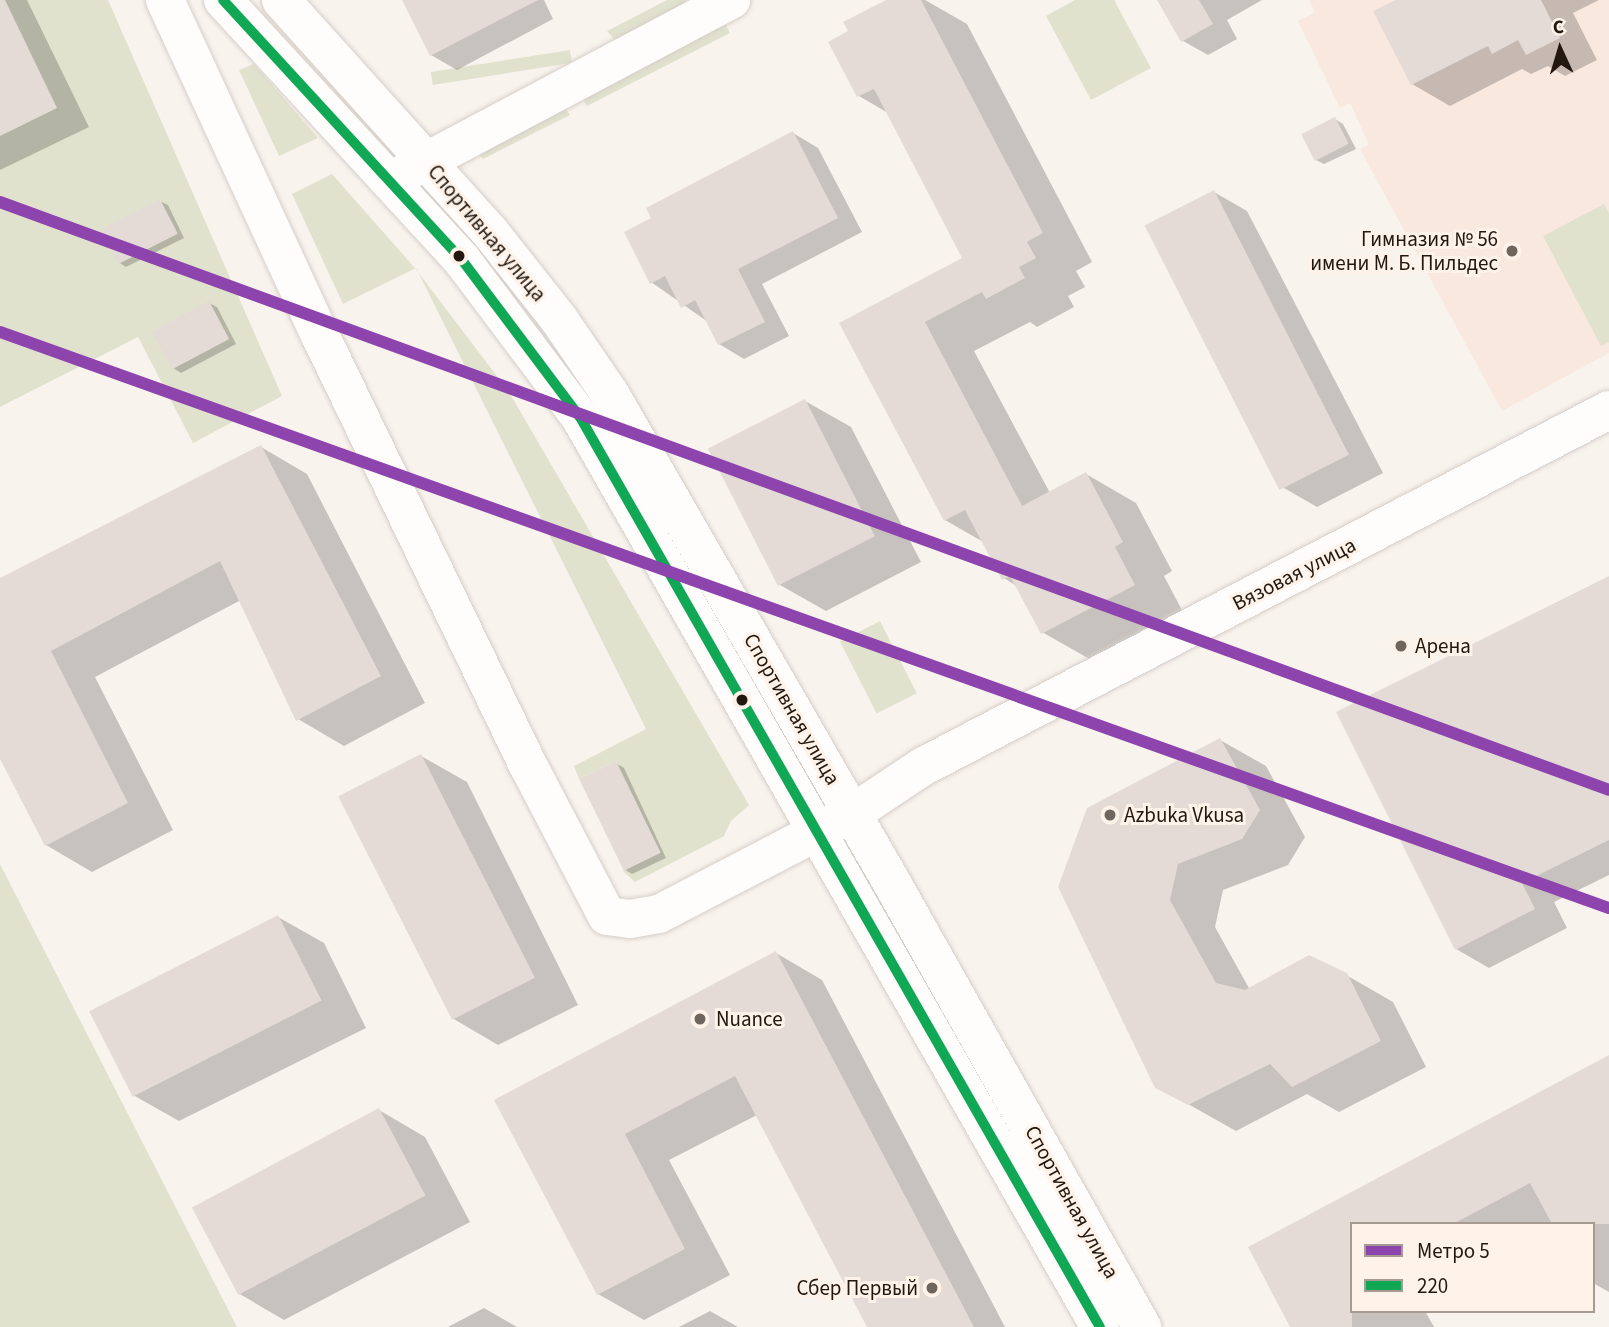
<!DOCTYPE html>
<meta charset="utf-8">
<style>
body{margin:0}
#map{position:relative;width:1609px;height:1327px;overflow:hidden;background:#f9f3ee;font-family:"Source Sans 3",sans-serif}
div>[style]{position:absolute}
.built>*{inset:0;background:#f8e8de}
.green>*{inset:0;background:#e1e2ce;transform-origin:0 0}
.shadow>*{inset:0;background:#0003}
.building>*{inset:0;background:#e4dbd6;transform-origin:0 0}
.roads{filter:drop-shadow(0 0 2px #d6cec8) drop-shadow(0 0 2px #d6cec8)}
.minor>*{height:38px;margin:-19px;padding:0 19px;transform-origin:19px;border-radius:19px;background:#fefdfc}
.bus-1>*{height:10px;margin:-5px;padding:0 5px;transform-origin:5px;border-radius:5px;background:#10a855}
.metro-1>*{height:12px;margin:-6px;padding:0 6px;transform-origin:6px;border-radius:6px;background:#8e44ad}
.dots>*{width:19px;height:19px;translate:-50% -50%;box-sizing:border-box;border:4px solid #fef2e9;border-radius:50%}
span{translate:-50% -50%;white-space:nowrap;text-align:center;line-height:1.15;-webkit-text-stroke:6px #fef2e9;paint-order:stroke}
.street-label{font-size:21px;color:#221810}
.poi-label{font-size:21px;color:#221810}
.right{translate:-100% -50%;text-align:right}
.left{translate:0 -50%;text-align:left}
.legend{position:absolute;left:1350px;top:1222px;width:245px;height:91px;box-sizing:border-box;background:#fef2e9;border:2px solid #a69b92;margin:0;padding:9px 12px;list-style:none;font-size:21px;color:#221810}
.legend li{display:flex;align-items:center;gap:14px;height:35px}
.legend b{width:35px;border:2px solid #a69b92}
.north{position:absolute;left:1525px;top:14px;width:70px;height:70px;-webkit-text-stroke:5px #fef2e9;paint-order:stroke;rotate:356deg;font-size:19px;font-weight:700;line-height:28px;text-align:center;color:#221810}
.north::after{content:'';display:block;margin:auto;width:24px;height:32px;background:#221810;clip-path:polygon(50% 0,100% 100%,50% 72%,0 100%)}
</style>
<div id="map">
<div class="built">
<div style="clip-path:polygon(1309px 0,1609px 0,1609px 353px,1502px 411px,1360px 149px,1369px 144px,1350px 103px,1340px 108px,1298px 21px,1315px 12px)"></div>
</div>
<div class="green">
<div style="clip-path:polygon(0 0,108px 0,282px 396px,193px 443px,138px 337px,0 407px)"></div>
<div style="clip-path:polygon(667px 0,686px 0,686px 5px,616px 41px,607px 31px)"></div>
<div style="clip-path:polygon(1075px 0,1114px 0,1151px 68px,1091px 100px,1046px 16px)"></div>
<div style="clip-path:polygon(725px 23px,730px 33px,587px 106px,583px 100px)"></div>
<div style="left:570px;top:50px;width:13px;height:141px;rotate:81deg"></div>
<div style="clip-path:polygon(254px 64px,318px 138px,279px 156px,239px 70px)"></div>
<div style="clip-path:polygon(565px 108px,570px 115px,483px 159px,474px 147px)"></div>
<div style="clip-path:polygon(332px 174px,415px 268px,509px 392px,749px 805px,731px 821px,724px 836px,635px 882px,623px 871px,659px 853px,616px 761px,579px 779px,574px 766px,646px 729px,416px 268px,343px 304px,292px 194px)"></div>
<div style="clip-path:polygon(1604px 204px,1609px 213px,1609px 342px,1601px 346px,1543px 236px)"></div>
<div style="left:880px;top:621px;width:81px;height:45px;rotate:63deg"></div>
<div style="clip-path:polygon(0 864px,237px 1327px,0 1327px)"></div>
</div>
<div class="shadow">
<div style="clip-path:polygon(0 0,27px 0,89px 127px,0 170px)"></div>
<div style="clip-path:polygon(404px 0,544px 0,553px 19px,457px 70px,431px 55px)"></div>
<div style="clip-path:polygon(890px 0,925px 0,967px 24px,1092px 262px,1076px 271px,1085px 287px,1068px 296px,1074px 307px,1037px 327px,1030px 322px,974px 351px,1050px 493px,1086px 474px,1136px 503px,1172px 571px,1164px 576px,1184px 614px,1093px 661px,1042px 632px,1018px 587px,1004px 578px,985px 543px,945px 520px,841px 324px,965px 259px,888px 113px,859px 96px,850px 32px)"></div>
<div style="clip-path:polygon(1159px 0,1262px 0,1227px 20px,1237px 39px,1208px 55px,1183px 41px)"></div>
<div style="clip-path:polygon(1400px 0,1599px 0,1573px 13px,1597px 60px,1565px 76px,1548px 66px,1531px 74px,1522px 69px,1450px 106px,1412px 84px)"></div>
<div style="clip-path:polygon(1335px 119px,1343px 124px,1356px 149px,1324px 164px,1316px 160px)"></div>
<div style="clip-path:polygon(793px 133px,818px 148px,862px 232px,762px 284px,789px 336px,744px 359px,719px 344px,708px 322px,651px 282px,654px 218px)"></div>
<div style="clip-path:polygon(1214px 192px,1247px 211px,1383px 473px,1317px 507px,1284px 488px)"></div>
<div style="clip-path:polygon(160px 201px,168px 205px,184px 238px,126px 267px,118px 262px)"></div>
<div style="clip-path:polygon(209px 303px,217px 307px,236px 344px,181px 373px,173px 368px)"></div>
<div style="clip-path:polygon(805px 401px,851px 427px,921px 562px,826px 611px,780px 585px)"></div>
<div style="clip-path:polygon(261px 447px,307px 474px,425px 703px,344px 746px,298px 719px,241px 600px,95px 677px,173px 830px,92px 872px,46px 845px,0 755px,0 579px)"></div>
<div style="clip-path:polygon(1609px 578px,1609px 875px,1554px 902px,1567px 928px,1489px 968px,1456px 949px)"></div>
<div style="clip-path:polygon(1220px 740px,1266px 766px,1305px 837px,1288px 865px,1223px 890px,1215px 927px,1250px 990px,1346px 975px,1393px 1002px,1426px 1067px,1339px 1112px,1307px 1094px,1236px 1131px,1156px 1086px,1060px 887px)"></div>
<div style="clip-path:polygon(421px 756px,467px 782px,578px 1005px,498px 1045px,452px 1018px)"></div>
<div style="clip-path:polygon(616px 763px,624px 768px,666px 858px,632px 874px,624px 869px)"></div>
<div style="clip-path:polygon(278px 917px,324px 943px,366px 1028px,179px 1121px,133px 1095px)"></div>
<div style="clip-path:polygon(776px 953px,822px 980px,1005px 1327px,869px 1327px,757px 1115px,669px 1160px,730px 1275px,644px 1320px,598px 1294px,496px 1100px)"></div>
<div style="clip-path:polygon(1609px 1057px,1609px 1292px,1593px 1283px,1593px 1224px,1352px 1224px,1352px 1311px,1425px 1311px,1434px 1327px,1292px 1327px,1250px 1247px)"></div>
<div style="clip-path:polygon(379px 1110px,425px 1137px,470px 1222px,284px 1320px,238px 1293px)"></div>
<div style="clip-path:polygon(484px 1308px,517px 1327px,448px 1327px)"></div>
<div style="clip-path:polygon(710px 1311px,738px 1327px,679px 1327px)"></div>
</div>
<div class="building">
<div style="clip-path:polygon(0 0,5px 0,57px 108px,0 136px)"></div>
<div style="clip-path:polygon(402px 0,538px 0,430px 56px)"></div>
<div style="clip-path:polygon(886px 0,921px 0,1043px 233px,1027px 242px,1036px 258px,1019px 267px,1025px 278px,986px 299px,982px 292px,925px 322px,1022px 506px,1086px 472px,1123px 542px,1115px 547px,1135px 585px,1041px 634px,1010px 576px,1002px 580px,965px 510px,944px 521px,839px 323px,962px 258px,874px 89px,857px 97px,828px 42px,848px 31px,843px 22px)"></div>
<div style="clip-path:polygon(1157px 0,1199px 0,1213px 24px,1181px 42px)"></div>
<div style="clip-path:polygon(1396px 0,1541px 0,1560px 38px,1526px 55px,1518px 40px,1492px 54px,1488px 46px,1411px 85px,1373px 11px)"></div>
<div style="left:1335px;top:117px;width:30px;height:38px;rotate:63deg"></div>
<div style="clip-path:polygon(793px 131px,838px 218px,738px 269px,765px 322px,718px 345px,695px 300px,681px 308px,665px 276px,650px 284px,624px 232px,651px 218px,646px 208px)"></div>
<div style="left:1214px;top:190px;width:297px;height:78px;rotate:63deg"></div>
<div style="left:160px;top:199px;width:39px;height:67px;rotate:63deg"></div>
<div style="left:209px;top:301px;width:43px;height:65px;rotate:62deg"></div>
<div style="left:805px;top:399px;width:154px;height:109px;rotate:63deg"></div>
<div style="clip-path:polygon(261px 445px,381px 676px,296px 721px,220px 561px,51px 651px,128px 803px,45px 846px,0 759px,0 578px)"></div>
<div style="clip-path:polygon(1609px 576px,1609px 840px,1522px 883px,1535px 909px,1455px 950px,1336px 712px)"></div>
<div style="clip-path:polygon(1220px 738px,1260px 810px,1242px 839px,1178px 864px,1170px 900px,1216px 983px,1245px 990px,1309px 955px,1347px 973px,1381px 1041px,1292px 1087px,1270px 1064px,1188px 1105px,1155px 1088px,1058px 887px,1087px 808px)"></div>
<div style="left:421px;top:754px;width:251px;height:93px;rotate:63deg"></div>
<div style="left:616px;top:761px;width:102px;height:41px;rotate:64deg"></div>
<div style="left:278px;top:915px;width:96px;height:212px;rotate:63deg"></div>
<div style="clip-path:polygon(776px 951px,974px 1327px,867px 1327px,735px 1076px,625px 1134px,685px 1249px,597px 1295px,494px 1100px)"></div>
<div style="clip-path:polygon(1609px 1055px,1609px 1224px,1552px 1224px,1530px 1183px,1453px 1224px,1352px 1224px,1352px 1327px,1290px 1327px,1248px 1247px)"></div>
<div style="left:379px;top:1108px;width:99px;height:212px;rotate:62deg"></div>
</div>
<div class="roads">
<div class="minor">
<div style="left:165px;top:0;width:369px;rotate:65.2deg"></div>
<div style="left:320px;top:335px;width:478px;rotate:64.2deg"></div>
<div style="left:528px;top:765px;width:170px;rotate:62.4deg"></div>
<div style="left:607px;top:916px;width:23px;rotate:7deg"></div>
<div style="left:630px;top:919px;width:29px;rotate:-10deg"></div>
<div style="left:659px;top:914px;width:219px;rotate:-27.5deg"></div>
<div style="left:853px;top:813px;width:83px;rotate:-33.7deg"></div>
<div style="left:922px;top:767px;width:774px;rotate:-27.46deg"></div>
<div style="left:223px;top:0;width:353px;rotate:47.4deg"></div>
<div style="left:462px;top:260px;width:196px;rotate:53.1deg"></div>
<div style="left:580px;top:417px;width:1048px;rotate:60.26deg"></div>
<div style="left:281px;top:0;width:312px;rotate:48deg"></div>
<div style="left:490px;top:232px;width:110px;rotate:51.7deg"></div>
<div style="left:558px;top:318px;width:92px;rotate:55.6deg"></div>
<div style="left:610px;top:394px;width:556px;rotate:60.03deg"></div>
<div style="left:888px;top:876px;width:518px;rotate:60.61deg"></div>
<div style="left:406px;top:172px;width:368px;rotate:-27.9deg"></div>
</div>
</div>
<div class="bus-1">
<div style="left:223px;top:0;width:353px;rotate:47.4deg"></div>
<div style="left:462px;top:260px;width:196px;rotate:53.1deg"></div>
<div style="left:580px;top:417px;width:1048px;rotate:60.26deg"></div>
</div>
<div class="metro-1">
<div style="left:0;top:202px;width:1713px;rotate:20.07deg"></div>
<div style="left:0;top:332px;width:1709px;rotate:19.7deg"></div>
</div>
<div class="dots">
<div style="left:1512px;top:251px;background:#6d655e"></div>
<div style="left:459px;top:256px;background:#221810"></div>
<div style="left:1401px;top:646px;background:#6d655e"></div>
<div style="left:742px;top:700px;background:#221810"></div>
<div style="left:1110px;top:815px;background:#6d655e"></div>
<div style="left:700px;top:1019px;background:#6d655e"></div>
<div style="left:932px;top:1288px;background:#6d655e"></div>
</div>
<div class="street-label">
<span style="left:487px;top:233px;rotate:50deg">Спортивная улица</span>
<span style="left:1294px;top:574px;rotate:-27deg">Вязовая улица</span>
<span style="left:792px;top:709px;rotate:60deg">Спортивная улица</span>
<span style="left:1072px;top:1202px;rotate:61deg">Спортивная улица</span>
</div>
<div class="poi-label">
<span class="right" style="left:1498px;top:251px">Гимназия № 56<br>имени М. Б. Пильдес</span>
<span class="left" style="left:1415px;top:646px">Арена</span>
<span class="left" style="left:1124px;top:815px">Azbuka Vkusa</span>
<span class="left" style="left:716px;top:1019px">Nuance</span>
<span class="right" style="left:918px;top:1288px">Сбер Первый</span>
</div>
<ul class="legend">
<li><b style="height:9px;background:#8e44ad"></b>Метро 5</li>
<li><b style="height:9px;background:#10a855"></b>220</li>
</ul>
<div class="north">С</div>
</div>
